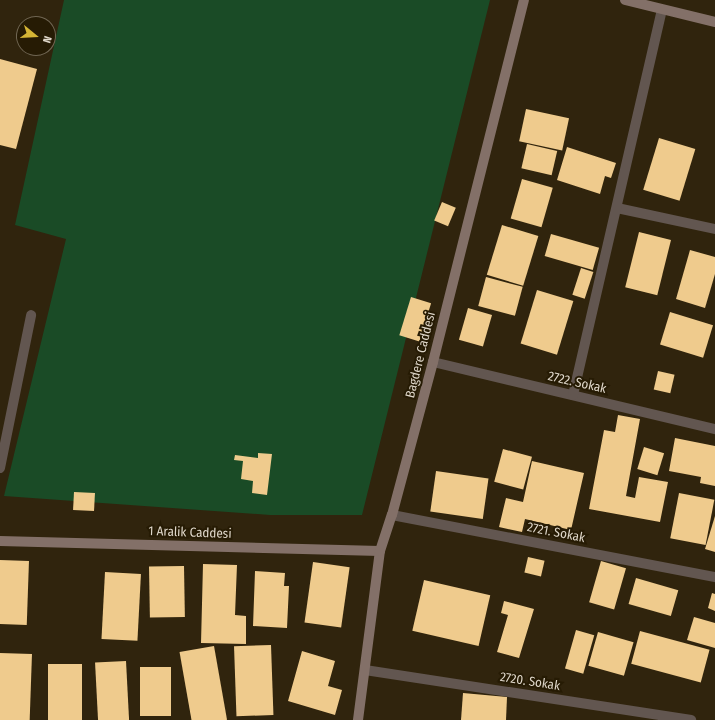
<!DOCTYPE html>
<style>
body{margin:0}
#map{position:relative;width:715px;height:720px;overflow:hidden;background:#30240d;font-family:"Fira Sans Condensed",sans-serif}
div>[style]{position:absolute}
.green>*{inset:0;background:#1a4b26}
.building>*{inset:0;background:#efcb8d;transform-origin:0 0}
.street>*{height:10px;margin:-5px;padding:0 5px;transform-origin:5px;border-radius:5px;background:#625650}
.secondary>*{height:10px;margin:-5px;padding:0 5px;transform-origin:5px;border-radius:5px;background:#837068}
span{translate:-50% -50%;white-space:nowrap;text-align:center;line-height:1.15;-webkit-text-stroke:4px #261b04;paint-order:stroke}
.street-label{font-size:13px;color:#dfd7ca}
.north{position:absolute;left:16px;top:16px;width:40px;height:40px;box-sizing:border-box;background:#261b04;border:1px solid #706653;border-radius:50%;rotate:108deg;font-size:11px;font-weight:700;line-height:16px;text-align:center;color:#dfd7ca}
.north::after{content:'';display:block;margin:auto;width:14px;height:18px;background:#d5b535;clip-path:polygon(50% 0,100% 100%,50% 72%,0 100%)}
</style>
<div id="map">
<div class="green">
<div style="clip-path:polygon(64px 0,490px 0,362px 515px,270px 515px,4px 496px,66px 239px,15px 225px)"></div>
</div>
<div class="building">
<div style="clip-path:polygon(0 59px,37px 69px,16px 149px,0 145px)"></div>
<div style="left:526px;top:109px;width:44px;height:33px;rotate:12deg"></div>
<div style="left:659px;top:138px;width:38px;height:54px;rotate:17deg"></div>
<div style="left:527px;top:144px;width:31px;height:25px;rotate:13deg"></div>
<div style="clip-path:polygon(567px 147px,616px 163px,611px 178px,605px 176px,600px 194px,557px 180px)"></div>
<div style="left:522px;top:179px;width:32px;height:41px;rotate:16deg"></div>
<div style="left:442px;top:202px;width:15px;height:20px;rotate:23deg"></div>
<div style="left:502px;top:225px;width:38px;height:52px;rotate:17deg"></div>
<div style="left:639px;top:232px;width:33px;height:57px;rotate:14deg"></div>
<div style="left:551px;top:234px;width:50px;height:23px;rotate:16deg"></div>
<div style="clip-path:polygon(690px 250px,715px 257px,715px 274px,705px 308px,676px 299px)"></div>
<div style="left:581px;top:268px;width:13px;height:28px;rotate:18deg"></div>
<div style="left:486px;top:277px;width:38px;height:30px;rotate:15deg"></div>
<div style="left:537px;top:290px;width:38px;height:56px;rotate:17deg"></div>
<div style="left:411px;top:297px;width:21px;height:40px;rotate:17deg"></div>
<div style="left:468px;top:308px;width:25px;height:33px;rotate:16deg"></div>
<div style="left:670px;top:312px;width:45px;height:34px;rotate:17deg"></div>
<div style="left:658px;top:371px;width:17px;height:19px;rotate:13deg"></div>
<div style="clip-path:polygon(618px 415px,640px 419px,626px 496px,635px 498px,639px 477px,668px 482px,660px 522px,589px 509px,604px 430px,615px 432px)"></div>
<div style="clip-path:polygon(675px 438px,715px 446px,715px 486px,700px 483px,701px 477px,669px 471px)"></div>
<div style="left:644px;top:447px;width:21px;height:23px;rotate:17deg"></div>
<div style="left:503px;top:449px;width:30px;height:34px;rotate:15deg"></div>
<div style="clip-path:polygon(258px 453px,272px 454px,267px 495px,252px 493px,253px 481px,241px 479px,243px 461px,234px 460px,235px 455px,258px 458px)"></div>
<div style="clip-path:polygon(532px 461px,584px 473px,571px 530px,525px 519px,522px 532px,499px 527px,506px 498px,523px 502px)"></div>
<div style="left:436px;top:471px;width:53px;height:41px;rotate:8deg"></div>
<div style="left:74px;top:492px;width:21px;height:18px;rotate:3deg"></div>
<div style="left:679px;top:493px;width:36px;height:46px;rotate:11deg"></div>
<div style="clip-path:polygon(715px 516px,715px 552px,705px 549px)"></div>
<div style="left:528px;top:557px;width:17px;height:16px;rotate:13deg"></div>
<div style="left:0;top:560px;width:29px;height:64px;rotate:2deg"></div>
<div style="left:601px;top:561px;width:26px;height:43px;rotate:16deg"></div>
<div style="left:313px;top:562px;width:37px;height:61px;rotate:8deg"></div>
<div style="clip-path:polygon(203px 564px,237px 565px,235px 615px,246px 616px,246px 644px,201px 643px)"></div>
<div style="left:184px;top:566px;width:51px;height:35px;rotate:89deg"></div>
<div style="clip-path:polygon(255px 571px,285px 573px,284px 586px,289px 586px,287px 628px,253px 626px)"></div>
<div style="left:105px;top:572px;width:36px;height:67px;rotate:3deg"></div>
<div style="left:636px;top:578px;width:44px;height:27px;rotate:16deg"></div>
<div style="left:424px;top:580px;width:68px;height:52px;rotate:13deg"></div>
<div style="clip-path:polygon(712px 593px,715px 594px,715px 611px,708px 608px)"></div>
<div style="clip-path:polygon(504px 601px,534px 609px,519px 658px,497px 652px,508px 615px,501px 613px)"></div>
<div style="clip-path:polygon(694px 617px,715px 623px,715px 648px,687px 640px)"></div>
<div style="left:576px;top:630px;width:19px;height:40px;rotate:16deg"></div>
<div style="left:640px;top:631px;width:72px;height:34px;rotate:15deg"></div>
<div style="left:598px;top:632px;width:37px;height:35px;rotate:16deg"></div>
<div style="left:271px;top:645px;width:70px;height:37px;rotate:88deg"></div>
<div style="left:214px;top:646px;width:75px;height:35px;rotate:80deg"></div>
<div style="clip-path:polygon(302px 651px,335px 661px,328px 686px,342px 690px,335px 715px,288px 701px)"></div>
<div style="left:0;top:653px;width:32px;height:67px;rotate:2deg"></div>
<div style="left:126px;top:661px;width:59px;height:31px;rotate:87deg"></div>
<div style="left:48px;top:664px;width:34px;height:56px"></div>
<div style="left:140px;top:667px;width:31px;height:49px"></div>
<div style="clip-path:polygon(463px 693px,507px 697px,506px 720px,461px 720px)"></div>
</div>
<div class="street">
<div style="left:617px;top:208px;width:100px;rotate:12.1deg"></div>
<div style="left:433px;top:362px;width:290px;rotate:13.4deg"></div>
<div style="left:573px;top:395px;width:395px;rotate:-77deg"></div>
<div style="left:0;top:468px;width:156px;rotate:-78.5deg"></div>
<div style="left:392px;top:515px;width:329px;rotate:10.9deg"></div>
<div style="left:365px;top:670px;width:330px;rotate:8.7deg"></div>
</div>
<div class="secondary">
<div style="left:625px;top:0;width:93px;rotate:13.7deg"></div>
<div style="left:0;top:541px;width:380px;rotate:1.5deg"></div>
<div style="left:358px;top:720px;width:170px;rotate:-82.6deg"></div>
<div style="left:380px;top:551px;width:38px;rotate:-72deg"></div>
<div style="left:392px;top:515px;width:158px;rotate:-75deg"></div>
<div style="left:433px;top:362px;width:373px;rotate:-75.9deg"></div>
</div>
<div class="street-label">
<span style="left:421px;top:355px;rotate:-76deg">Bagdere Caddesi</span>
<span style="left:577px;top:383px;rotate:13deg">2722. Sokak</span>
<span style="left:190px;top:533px;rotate:2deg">1 Aralik Caddesi</span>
<span style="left:556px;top:533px;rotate:11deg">2721. Sokak</span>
<span style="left:530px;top:682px;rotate:9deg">2720. Sokak</span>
</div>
<div class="north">N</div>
</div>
